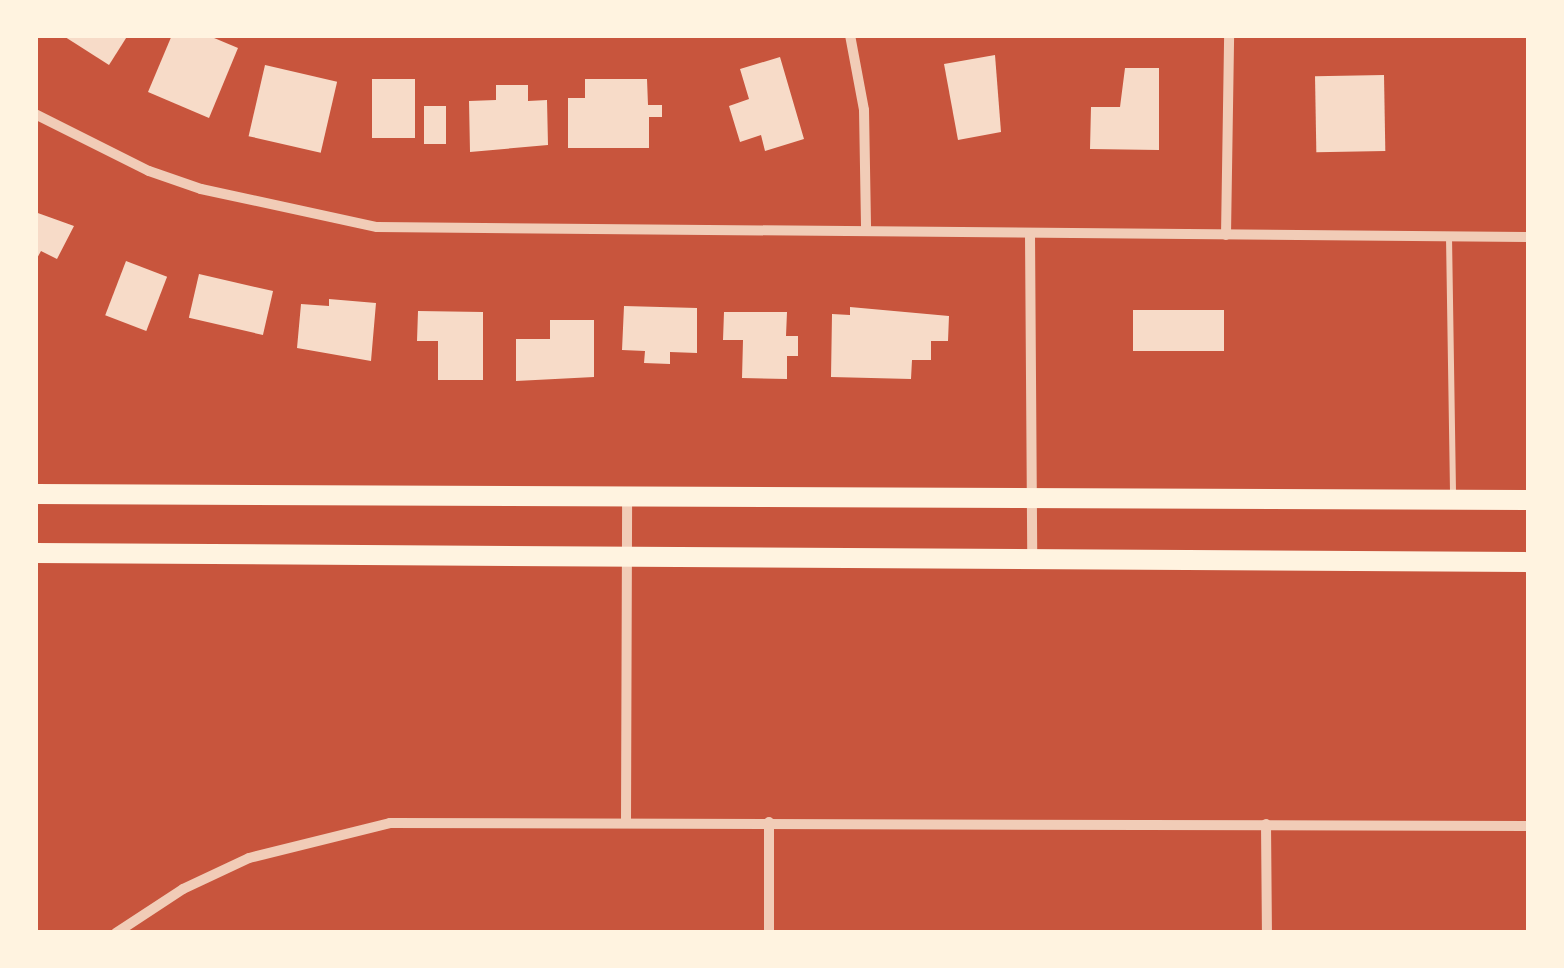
<!DOCTYPE html>
<style>
body{margin:0}
#map{position:relative;width:1564px;height:968px;overflow:hidden;background:#c8553d;font-family:"Fira Sans",sans-serif}
div>[style]{position:absolute}
.building>*{inset:0;background:#f7dbc8;transform-origin:0 0}
.service>*{height:6px;margin:-3px;padding:0 3px;transform-origin:3px;border-radius:3px;background:#f1ccb7}
.minor>*{height:10px;margin:-5px;padding:0 5px;transform-origin:5px;border-radius:5px;background:#f1ccb7}
.primary>*{height:20px;margin:-10px;padding:0 10px;transform-origin:10px;border-radius:10px;background:#fff3e0}
span{translate:-50% -50%;white-space:nowrap;text-align:center;line-height:1.15;-webkit-text-stroke:9px #fff3e0;paint-order:stroke}
.frame{position:absolute;inset:0;border:38px solid #fff3e0;pointer-events:none}
</style>
<div id="map">
<div class="building">
<div style="clip-path:polygon(62px 35px,128px 35px,109px 65px)"></div>
<div style="clip-path:polygon(172px 35px,207px 35px,238px 48px,209px 118px,148px 92px)"></div>
<div style="clip-path:polygon(995px 55px,1001px 132px,958px 140px,944px 64px)"></div>
<div style="clip-path:polygon(780px 57px,804px 139px,765px 151px,761px 135px,740px 142px,729px 106px,749px 99px,740px 69px)"></div>
<div style="left:265px;top:65px;width:74px;height:73px;rotate:13deg"></div>
<div style="clip-path:polygon(1125px 68px,1159px 68px,1159px 150px,1090px 149px,1091px 107px,1120px 107px)"></div>
<div style="left:1384px;top:75px;width:76px;height:69px;rotate:89deg"></div>
<div style="left:415px;top:79px;width:59px;height:43px;rotate:90deg"></div>
<div style="clip-path:polygon(585px 79px,647px 79px,648px 105px,662px 105px,662px 117px,649px 117px,649px 148px,568px 148px,568px 98px,585px 98px)"></div>
<div style="clip-path:polygon(496px 85px,528px 85px,528px 101px,547px 100px,548px 145px,470px 152px,469px 101px,496px 100px)"></div>
<div style="left:424px;top:106px;width:22px;height:38px"></div>
<div style="clip-path:polygon(35px 212px,74px 226px,57px 259px,41px 251px,35px 262px)"></div>
<div style="left:126px;top:261px;width:44px;height:58px;rotate:21deg"></div>
<div style="left:199px;top:274px;width:76px;height:45px;rotate:13deg"></div>
<div style="clip-path:polygon(329px 299px,376px 303px,371px 361px,297px 348px,301px 304px,329px 306px)"></div>
<div style="clip-path:polygon(624px 306px,697px 308px,697px 353px,670px 352px,670px 364px,644px 363px,645px 351px,622px 350px)"></div>
<div style="clip-path:polygon(850px 307px,949px 316px,948px 341px,931px 341px,931px 360px,912px 360px,911px 379px,831px 377px,832px 314px,850px 315px)"></div>
<div style="left:1224px;top:310px;width:41px;height:91px;rotate:90deg"></div>
<div style="clip-path:polygon(418px 311px,483px 312px,483px 380px,438px 380px,438px 341px,417px 341px)"></div>
<div style="clip-path:polygon(724px 312px,787px 312px,786px 336px,798px 336px,798px 356px,787px 356px,787px 379px,742px 378px,743px 340px,723px 340px)"></div>
<div style="clip-path:polygon(550px 320px,594px 320px,594px 377px,516px 381px,516px 339px,550px 339px)"></div>
</div>
<div class="service">
<div style="left:1449px;top:237px;width:258px;rotate:89.1deg"></div>
</div>
<div class="minor">
<div style="left:850px;top:35px;width:76px;rotate:79.4deg"></div>
<div style="left:864px;top:110px;width:119px;rotate:89deg"></div>
<div style="left:35px;top:114px;width:127px;rotate:26.6deg"></div>
<div style="left:149px;top:171px;width:55px;rotate:19.1deg"></div>
<div style="left:201px;top:189px;width:180px;rotate:12.2deg"></div>
<div style="left:377px;top:227px;width:1152px;rotate:0.5deg"></div>
<div style="left:1030px;top:234px;width:324px;rotate:89.6deg"></div>
<div style="left:1226px;top:235px;width:200px;rotate:-89.1deg"></div>
<div style="left:626px;top:821px;width:325px;rotate:-89.8deg"></div>
<div style="left:769px;top:822px;width:111px;rotate:90deg"></div>
<div style="left:1266px;top:824px;width:109px;rotate:89.5deg"></div>
<div style="left:116px;top:933px;width:80px;rotate:-33.3deg"></div>
<div style="left:183px;top:889px;width:73px;rotate:-25.2deg"></div>
<div style="left:249px;top:858px;width:145px;rotate:-13.9deg"></div>
<div style="left:390px;top:823px;width:1139px;rotate:0.15deg"></div>
</div>
<div class="primary">
<div style="left:35px;top:494px;width:1494px;rotate:0.23deg"></div>
<div style="left:35px;top:553px;width:1494px;rotate:0.35deg"></div>
</div>
<div class="frame"></div>
</div>
